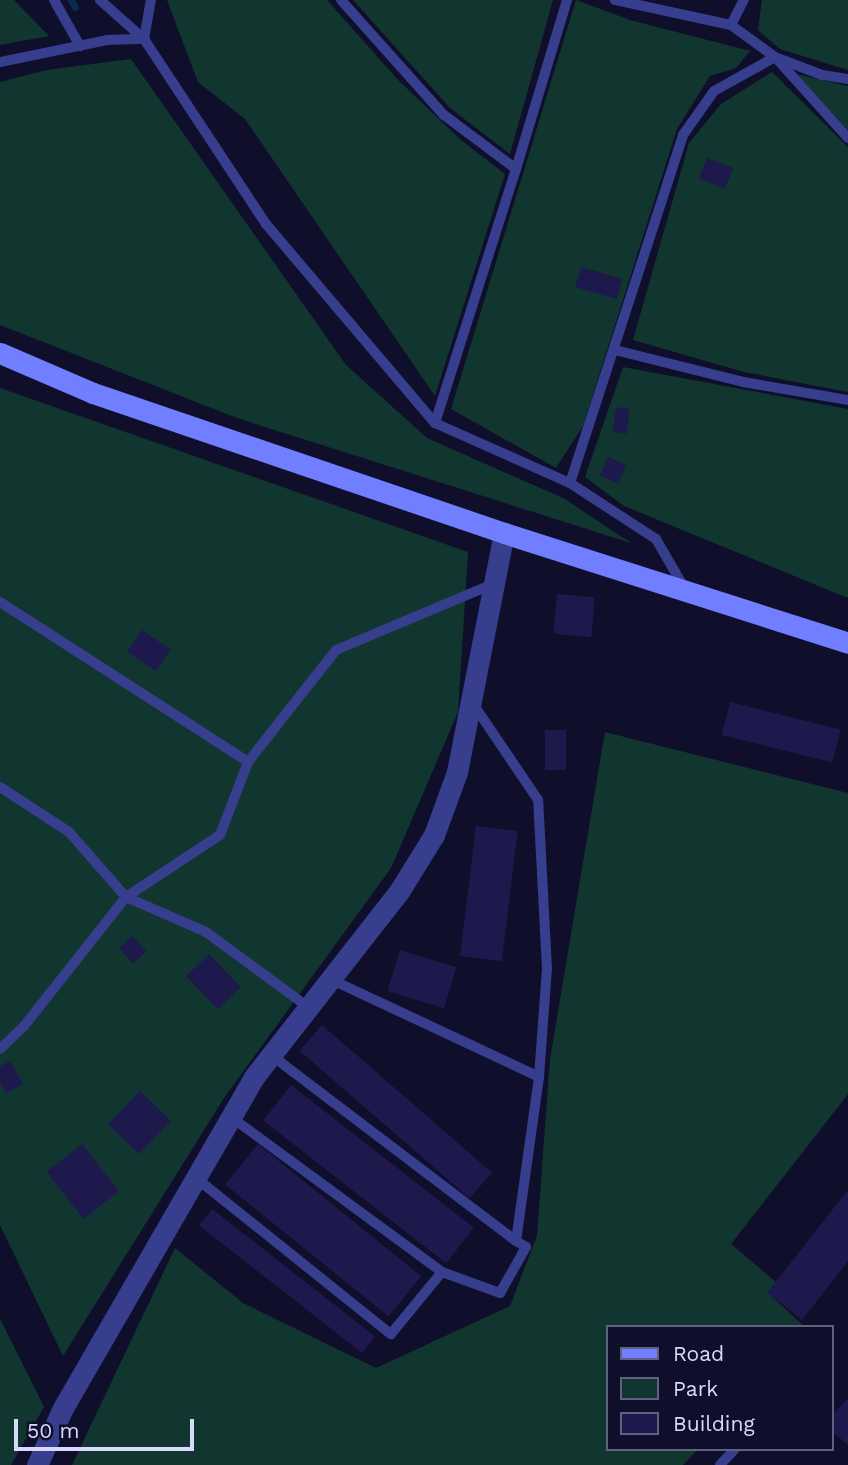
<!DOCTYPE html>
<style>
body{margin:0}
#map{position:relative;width:848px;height:1465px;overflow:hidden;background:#100f2b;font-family:"Work Sans",sans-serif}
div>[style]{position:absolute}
.green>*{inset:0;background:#113630}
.stream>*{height:7px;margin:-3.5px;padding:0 3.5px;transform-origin:3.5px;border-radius:3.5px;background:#092b50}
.building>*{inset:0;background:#1d194d;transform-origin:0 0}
.lane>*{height:10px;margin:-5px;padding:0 5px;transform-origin:5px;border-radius:5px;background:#363e8d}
.street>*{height:21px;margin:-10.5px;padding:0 10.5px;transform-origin:10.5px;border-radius:10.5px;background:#363e8d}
.secondary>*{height:21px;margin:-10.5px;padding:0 10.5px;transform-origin:10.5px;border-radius:10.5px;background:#707eff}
span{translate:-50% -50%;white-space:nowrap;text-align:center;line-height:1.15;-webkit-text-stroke:6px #100f2b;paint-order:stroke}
.legend{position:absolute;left:606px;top:1325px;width:228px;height:126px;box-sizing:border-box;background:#100f2b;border:2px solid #606080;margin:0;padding:9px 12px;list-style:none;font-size:21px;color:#d9d9ff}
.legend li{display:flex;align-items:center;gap:14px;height:35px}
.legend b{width:35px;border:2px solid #606080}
.scale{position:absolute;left:14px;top:1419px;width:180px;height:32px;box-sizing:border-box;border:4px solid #d9d9ff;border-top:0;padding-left:9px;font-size:21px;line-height:24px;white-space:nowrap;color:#d9d9ff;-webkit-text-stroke:5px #100f2b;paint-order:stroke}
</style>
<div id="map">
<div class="green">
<div style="clip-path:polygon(0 0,14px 0,49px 36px,0 45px)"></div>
<div style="clip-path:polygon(167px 0,327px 0,398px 80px,461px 140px,505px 174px,435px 396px,245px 119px,198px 82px)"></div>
<div style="clip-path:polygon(353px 0,553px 0,510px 154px,450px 108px)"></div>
<div style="clip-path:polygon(576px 0,630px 20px,750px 51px,736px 68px,710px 76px,677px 129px,583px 426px,556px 468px,451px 409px)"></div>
<div style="clip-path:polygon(762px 0,848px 0,848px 70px,780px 49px,758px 30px)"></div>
<div style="clip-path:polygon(131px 59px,346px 365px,427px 438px,565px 499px,631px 543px,237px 418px,0 325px,0 82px,47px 70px)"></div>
<div style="clip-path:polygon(772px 72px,848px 147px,848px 392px,744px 372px,633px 340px,689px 143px,721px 104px)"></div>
<div style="clip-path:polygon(796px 74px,848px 86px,848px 130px)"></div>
<div style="clip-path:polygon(623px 367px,848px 409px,848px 598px,624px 506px,585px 477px)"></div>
<div style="clip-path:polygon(0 388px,468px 552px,458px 712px,391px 868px,224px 1098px,63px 1356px,0 1225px)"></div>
<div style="clip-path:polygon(605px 732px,848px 793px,848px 1094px,731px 1244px,776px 1282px,768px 1293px,805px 1327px,608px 1327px,608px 1449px,698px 1449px,683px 1465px,72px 1465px,175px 1248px,243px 1303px,376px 1368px,510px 1306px,537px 1236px,550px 1059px)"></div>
<div style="clip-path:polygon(0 1319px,44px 1407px,11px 1465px,0 1465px)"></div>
</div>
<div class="stream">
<div style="left:71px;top:0;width:8px;rotate:60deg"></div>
</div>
<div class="building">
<div style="left:707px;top:158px;width:28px;height:22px;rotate:21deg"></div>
<div style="left:581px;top:267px;width:43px;height:21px;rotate:16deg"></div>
<div style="left:616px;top:407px;width:14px;height:25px;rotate:8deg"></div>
<div style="left:608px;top:457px;width:20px;height:20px;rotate:24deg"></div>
<div style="left:557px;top:594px;width:38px;height:40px;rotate:5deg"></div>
<div style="left:142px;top:630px;width:35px;height:26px;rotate:35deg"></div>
<div style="left:730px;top:702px;width:114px;height:34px;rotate:14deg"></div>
<div style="left:545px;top:730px;width:21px;height:40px"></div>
<div style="left:476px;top:826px;width:42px;height:131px;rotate:7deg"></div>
<div style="left:132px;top:936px;width:21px;height:18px;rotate:47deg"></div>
<div style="left:400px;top:950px;width:59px;height:43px;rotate:17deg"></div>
<div style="left:209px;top:954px;width:46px;height:32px;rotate:46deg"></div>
<div style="left:322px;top:1025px;width:225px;height:34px;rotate:41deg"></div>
<div style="clip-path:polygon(10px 1061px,23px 1084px,6px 1093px,0 1082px,0 1066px)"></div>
<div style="left:291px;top:1085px;width:232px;height:45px;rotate:38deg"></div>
<div style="left:140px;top:1091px;width:43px;height:46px;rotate:44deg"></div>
<div style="left:82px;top:1144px;width:60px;height:45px;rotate:52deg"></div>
<div style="left:258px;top:1144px;width:210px;height:52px;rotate:39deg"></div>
<div style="clip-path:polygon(848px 1190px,848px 1261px,802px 1320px,767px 1293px)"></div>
<div style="left:212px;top:1209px;width:207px;height:21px;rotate:38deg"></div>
<div style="clip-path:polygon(848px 1398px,848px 1445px,832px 1431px,832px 1415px)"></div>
</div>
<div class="lane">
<div style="left:54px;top:0;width:53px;rotate:60.5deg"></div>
<div style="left:100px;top:0;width:59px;rotate:41.6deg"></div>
<div style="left:144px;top:39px;width:222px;rotate:56.6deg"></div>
<div style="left:266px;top:224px;width:261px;rotate:49.7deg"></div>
<div style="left:435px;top:423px;width:148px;rotate:24deg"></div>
<div style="left:570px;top:483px;width:103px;rotate:33.1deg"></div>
<div style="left:656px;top:539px;width:58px;rotate:59.9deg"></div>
<div style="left:341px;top:0;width:154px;rotate:48.2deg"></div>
<div style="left:444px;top:115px;width:90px;rotate:36.9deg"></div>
<div style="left:516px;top:169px;width:267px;rotate:107.7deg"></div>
<div style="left:731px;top:25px;width:28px;rotate:-63deg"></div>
<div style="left:0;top:62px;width:109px;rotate:-11.6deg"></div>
<div style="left:107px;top:40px;width:37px;rotate:-2deg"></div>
<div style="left:144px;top:39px;width:40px;rotate:-80deg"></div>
<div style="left:848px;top:79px;width:26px;rotate:-171deg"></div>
<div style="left:822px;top:75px;width:50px;rotate:-159deg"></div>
<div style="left:775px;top:57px;width:109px;rotate:48deg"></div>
<div style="left:516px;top:169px;width:177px;rotate:-73.2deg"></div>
<div style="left:615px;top:350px;width:132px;rotate:14deg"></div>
<div style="left:743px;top:382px;width:107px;rotate:9.7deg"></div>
<div style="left:570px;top:483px;width:366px;rotate:-72deg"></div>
<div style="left:683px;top:135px;width:54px;rotate:-54.8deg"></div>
<div style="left:714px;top:91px;width:70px;rotate:-29.1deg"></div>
<div style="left:775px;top:57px;width:54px;rotate:-144deg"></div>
<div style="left:731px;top:25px;width:119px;rotate:-167.8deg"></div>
<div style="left:0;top:602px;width:295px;rotate:32.8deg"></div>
<div style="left:248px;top:762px;width:142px;rotate:-51.8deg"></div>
<div style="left:336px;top:650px;width:170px;rotate:-22.8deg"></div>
<div style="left:0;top:787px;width:82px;rotate:33.1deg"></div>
<div style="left:69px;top:832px;width:86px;rotate:48.8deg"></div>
<div style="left:126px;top:897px;width:164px;rotate:128.3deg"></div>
<div style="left:24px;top:1026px;width:33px;rotate:136deg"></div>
<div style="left:126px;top:897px;width:87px;rotate:23.6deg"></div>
<div style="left:206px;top:932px;width:127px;rotate:36.3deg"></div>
<div style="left:126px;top:897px;width:113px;rotate:-33.4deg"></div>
<div style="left:220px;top:835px;width:78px;rotate:-69deg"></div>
<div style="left:330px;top:979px;width:231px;rotate:25.1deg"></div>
<div style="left:271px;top:1055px;width:308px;rotate:37.2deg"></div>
<div style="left:231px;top:1117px;width:262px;rotate:36.3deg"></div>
<div style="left:442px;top:1272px;width:62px;rotate:19.9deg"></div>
<div style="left:500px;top:1293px;width:53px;rotate:-60.5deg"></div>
<div style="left:526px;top:1247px;width:12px;rotate:-149deg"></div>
<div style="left:516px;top:1241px;width:166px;rotate:-82deg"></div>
<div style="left:539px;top:1077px;width:108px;rotate:-85.8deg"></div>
<div style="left:547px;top:969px;width:169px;rotate:-93deg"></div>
<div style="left:538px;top:800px;width:118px;rotate:-124deg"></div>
<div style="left:196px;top:1178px;width:250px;rotate:38.7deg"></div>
<div style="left:391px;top:1334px;width:80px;rotate:-50.6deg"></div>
<div style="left:720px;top:1465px;width:22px;rotate:-47deg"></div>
</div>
<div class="street">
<div style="left:37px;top:1465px;width:63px;rotate:-65.5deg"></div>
<div style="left:63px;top:1408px;width:382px;rotate:-60deg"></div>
<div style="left:254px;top:1077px;width:237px;rotate:-52deg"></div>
<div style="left:400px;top:890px;width:65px;rotate:-58.3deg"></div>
<div style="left:434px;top:835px;width:67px;rotate:-69.9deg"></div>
<div style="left:457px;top:772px;width:244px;rotate:-78.9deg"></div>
</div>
<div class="secondary">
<div style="left:0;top:353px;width:101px;rotate:23.3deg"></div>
<div style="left:93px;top:393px;width:434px;rotate:18.8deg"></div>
<div style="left:504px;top:533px;width:361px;rotate:17.7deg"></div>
</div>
<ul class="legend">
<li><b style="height:9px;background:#707eff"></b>Road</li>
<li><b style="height:19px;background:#113630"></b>Park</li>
<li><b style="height:19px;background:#1d194d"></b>Building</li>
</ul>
<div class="scale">50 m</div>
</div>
